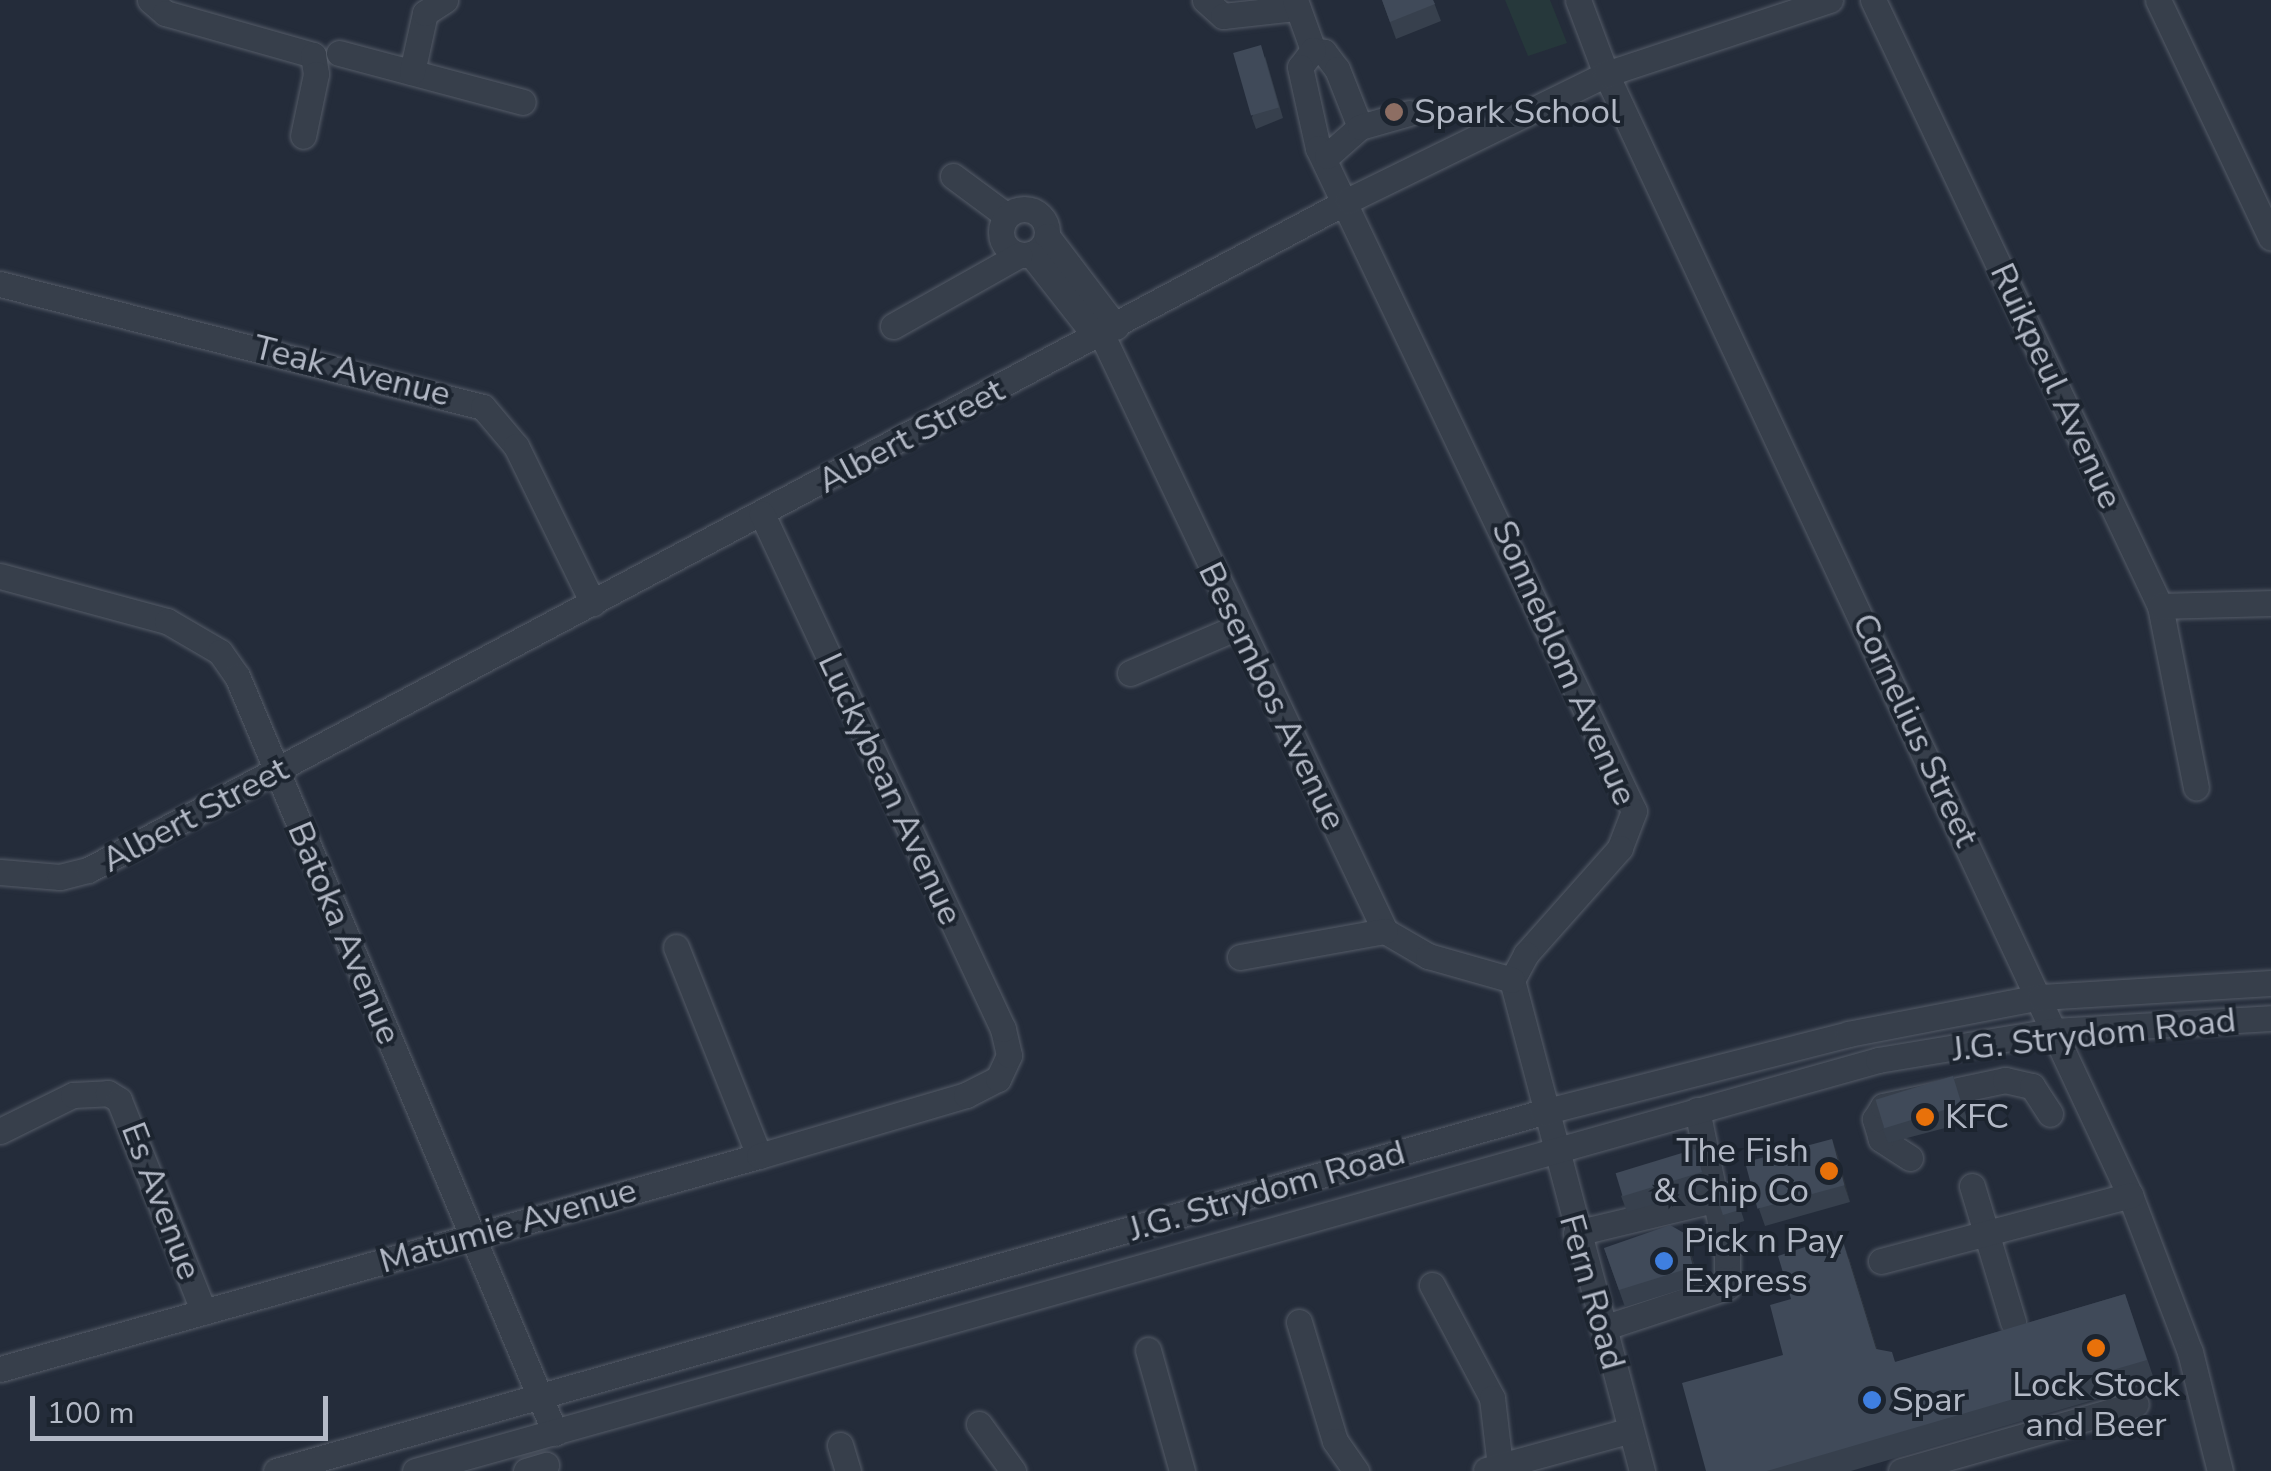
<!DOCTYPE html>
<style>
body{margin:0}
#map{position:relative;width:2271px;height:1471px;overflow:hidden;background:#242c3a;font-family:"Nunito Sans",sans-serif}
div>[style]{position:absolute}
.green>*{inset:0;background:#26383b}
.roads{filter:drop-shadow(0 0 2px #555c68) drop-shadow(0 0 2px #555c68)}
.minor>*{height:25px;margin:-12.5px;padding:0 12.5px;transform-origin:12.5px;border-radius:12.5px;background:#373f4b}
.minor>.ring{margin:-12.5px;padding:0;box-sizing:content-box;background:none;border:25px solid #373f4b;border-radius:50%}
.wall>*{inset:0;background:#37404d;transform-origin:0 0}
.shaded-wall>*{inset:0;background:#2d343e}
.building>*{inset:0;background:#404a59;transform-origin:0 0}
.dots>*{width:28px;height:28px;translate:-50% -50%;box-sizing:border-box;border:5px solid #1c242f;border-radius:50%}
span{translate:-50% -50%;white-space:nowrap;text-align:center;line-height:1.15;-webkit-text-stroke:8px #1c242f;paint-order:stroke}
.poi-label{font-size:35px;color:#b3b9c6}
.left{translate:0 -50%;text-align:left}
.right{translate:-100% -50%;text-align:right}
.street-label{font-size:35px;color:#b3b9c6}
.scale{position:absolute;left:30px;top:1396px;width:298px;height:45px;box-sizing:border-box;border:5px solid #b3b9c6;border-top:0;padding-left:12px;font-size:30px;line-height:35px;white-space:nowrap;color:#b3b9c6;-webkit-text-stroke:8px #1c242f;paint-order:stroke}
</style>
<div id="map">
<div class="green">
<div style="clip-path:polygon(1505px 0,1550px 0,1567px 43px,1528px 56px)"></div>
</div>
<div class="roads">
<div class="minor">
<div style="left:150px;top:0;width:20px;rotate:41deg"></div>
<div style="left:165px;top:13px;width:154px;rotate:15.8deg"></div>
<div style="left:313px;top:55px;width:19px;rotate:81deg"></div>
<div style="left:316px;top:74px;width:63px;rotate:101.8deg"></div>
<div style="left:1205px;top:0;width:24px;rotate:42deg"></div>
<div style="left:1223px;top:16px;width:72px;rotate:-6.3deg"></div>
<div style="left:1295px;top:0;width:53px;rotate:70.2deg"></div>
<div style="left:1313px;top:50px;width:11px;rotate:10deg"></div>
<div style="left:1324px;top:52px;width:21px;rotate:53deg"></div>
<div style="left:1337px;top:69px;width:62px;rotate:68.4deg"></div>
<div style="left:1578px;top:0;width:79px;rotate:69.3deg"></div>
<div style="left:1606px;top:74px;width:1237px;rotate:64.95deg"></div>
<div style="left:2130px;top:1195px;width:168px;rotate:69.1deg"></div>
<div style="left:2190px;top:1352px;width:123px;rotate:75.9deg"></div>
<div style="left:1873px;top:0;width:671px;rotate:64.66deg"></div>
<div style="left:2160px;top:606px;width:185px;rotate:78.8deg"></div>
<div style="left:2158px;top:0;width:263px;rotate:64.6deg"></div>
<div style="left:1313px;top:50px;width:21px;rotate:127deg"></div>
<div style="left:1300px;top:67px;width:83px;rotate:77.5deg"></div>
<div style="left:1318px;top:148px;width:734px;rotate:64.52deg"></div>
<div style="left:1634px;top:811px;width:40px;rotate:111deg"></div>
<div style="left:1620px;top:848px;width:142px;rotate:131.6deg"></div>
<div style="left:1526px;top:954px;width:30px;rotate:118deg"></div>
<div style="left:1512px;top:980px;width:508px;rotate:75.17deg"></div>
<div style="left:339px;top:53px;width:190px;rotate:14.9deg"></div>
<div style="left:412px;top:72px;width:60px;rotate:-77.6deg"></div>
<div style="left:425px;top:13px;width:24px;rotate:-33deg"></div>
<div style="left:1327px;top:156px;width:44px;rotate:-41.3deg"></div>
<div style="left:1360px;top:127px;width:51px;rotate:-15.9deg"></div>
<div style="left:953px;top:176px;width:67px;rotate:36.5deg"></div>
<div class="ring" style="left:1001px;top:209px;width:21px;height:21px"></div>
<div style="left:1047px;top:236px;width:114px;rotate:52.8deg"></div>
<div style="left:1031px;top:254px;width:105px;rotate:51.9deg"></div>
<div style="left:0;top:284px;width:498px;rotate:14.3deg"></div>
<div style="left:483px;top:407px;width:51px;rotate:49.8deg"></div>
<div style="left:516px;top:446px;width:175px;rotate:63.9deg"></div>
<div style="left:893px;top:326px;width:145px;rotate:-29.4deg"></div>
<div style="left:1102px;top:335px;width:660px;rotate:64.6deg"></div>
<div style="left:1385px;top:931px;width:50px;rotate:30.2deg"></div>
<div style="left:1428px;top:956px;width:87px;rotate:15.9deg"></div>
<div style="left:0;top:576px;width:173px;rotate:15.1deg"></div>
<div style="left:167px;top:621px;width:61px;rotate:30.3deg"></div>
<div style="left:220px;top:652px;width:29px;rotate:55deg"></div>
<div style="left:237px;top:676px;width:821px;rotate:67.21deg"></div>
<div style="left:2160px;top:606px;width:111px;rotate:-1.5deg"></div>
<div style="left:1130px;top:673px;width:117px;rotate:-23.1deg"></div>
<div style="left:0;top:872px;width:60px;rotate:4.8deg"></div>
<div style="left:60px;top:877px;width:29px;rotate:-14deg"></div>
<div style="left:88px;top:870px;width:1428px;rotate:-27.98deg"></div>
<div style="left:1349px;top:200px;width:286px;rotate:-26.1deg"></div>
<div style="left:1606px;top:74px;width:236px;rotate:-18.3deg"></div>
<div style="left:676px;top:947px;width:225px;rotate:68.3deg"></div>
<div style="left:1240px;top:957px;width:147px;rotate:-10.2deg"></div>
<div style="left:0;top:1131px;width:81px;rotate:-26.3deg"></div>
<div style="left:73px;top:1095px;width:35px;rotate:-3deg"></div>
<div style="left:108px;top:1093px;width:13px;rotate:32deg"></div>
<div style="left:119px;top:1100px;width:228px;rotate:68.2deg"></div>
<div style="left:1910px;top:1158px;width:35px;rotate:-147deg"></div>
<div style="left:1881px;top:1139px;width:21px;rotate:-107deg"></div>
<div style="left:1875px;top:1119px;width:15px;rotate:-58deg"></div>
<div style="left:1883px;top:1106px;width:125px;rotate:-12deg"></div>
<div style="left:2005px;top:1080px;width:28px;rotate:13deg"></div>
<div style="left:2032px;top:1086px;width:33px;rotate:57deg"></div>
<div style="left:1972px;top:1186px;width:142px;rotate:73.2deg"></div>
<div style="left:1576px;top:1233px;width:141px;rotate:-13.5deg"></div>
<div style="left:1881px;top:1261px;width:258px;rotate:-14.8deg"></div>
<div style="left:1432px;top:1285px;width:128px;rotate:62deg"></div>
<div style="left:1492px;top:1398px;width:68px;rotate:83.3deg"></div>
<div style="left:1299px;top:1322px;width:124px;rotate:73.2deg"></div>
<div style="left:1335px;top:1441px;width:37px;rotate:55deg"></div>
<div style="left:1603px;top:1328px;width:131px;rotate:-18.3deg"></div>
<div style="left:1727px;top:1287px;width:31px;rotate:-90deg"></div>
<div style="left:1727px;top:1256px;width:149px;rotate:-101.6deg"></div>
<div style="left:1148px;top:1350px;width:126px;rotate:74.3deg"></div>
<div style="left:0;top:1369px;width:788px;rotate:-15.68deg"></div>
<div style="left:759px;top:1156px;width:216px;rotate:-16.4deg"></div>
<div style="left:966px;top:1095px;width:36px;rotate:-27deg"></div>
<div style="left:998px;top:1079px;width:26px;rotate:-65deg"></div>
<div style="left:1009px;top:1055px;width:27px;rotate:-103deg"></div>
<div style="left:1003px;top:1029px;width:569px;rotate:-115.08deg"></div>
<div style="left:979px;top:1424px;width:58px;rotate:54.1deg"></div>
<div style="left:840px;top:1445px;width:27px;rotate:73deg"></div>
<div style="left:1486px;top:1470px;width:150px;rotate:-15.4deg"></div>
<div style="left:276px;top:1471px;width:1317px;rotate:-15.82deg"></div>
<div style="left:1543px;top:1112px;width:315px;rotate:-14.3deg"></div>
<div style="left:1848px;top:1034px;width:197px;rotate:-10.9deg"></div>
<div style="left:2041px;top:997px;width:230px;rotate:-3.5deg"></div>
<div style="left:415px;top:1471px;width:1520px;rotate:-15.69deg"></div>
<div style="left:1878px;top:1060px;width:178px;rotate:-9.4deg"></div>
<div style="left:2054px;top:1031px;width:217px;rotate:-3.4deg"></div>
<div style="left:526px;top:1471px;width:21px;rotate:-17deg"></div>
<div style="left:1901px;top:1471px;width:244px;rotate:-15.9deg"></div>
</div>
</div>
<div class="wall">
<div style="clip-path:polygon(1382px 0,1433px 0,1441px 21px,1396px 39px)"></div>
<div style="clip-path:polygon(1265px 56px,1283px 118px,1256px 129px,1252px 118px)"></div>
<div style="clip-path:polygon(1953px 1076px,1968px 1122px,1888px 1143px,1882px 1127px)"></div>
<div style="clip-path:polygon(1832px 1139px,1850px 1202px,1765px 1226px,1759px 1209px)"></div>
<div style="clip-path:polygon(1695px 1149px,1708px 1189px,1627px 1212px,1621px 1196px)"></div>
<div style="left:1731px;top:1180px;width:43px;height:18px;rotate:72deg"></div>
<div style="clip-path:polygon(1604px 1248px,1690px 1249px,1699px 1284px,1625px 1307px)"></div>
<div style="clip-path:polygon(1849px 1258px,1877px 1349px,1896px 1362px,2125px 1294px,2155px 1382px,1851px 1471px,1706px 1471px,1783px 1355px,1791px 1299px)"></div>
</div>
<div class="shaded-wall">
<div style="clip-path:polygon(1832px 1139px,1838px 1155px,1850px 1202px,1844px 1185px)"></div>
<div style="clip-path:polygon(1684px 1233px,1690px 1249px,1699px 1284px,1693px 1267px)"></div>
<div style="clip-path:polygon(1841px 1235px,1849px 1258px,1884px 1371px,1876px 1349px)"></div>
</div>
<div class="building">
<div style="clip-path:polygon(1382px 0,1433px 0,1435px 4px,1390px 22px)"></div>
<div style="left:1261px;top:45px;width:65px;height:29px;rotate:74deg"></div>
<div style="left:1953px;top:1076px;width:30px;height:81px;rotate:73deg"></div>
<div style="left:1832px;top:1139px;width:48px;height:90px;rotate:75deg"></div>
<div style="left:1695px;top:1149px;width:24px;height:83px;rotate:73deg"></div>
<div style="left:1731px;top:1180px;width:31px;height:18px;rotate:73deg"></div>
<div style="clip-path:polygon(1670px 1225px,1684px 1233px,1693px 1267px,1619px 1290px,1604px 1248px)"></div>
<div style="clip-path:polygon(1841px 1235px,1876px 1349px,1892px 1352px,1895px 1362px,2125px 1294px,2147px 1360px,1767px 1471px,1706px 1471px,1682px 1383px,1783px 1355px,1770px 1305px,1791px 1299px,1778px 1256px)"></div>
</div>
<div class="dots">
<div style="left:1394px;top:112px;background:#8d6e63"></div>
<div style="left:1925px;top:1117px;background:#e8710a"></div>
<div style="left:1829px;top:1171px;background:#e8710a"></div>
<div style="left:1664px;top:1261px;background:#3f7fe0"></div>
<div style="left:2096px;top:1348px;background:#e8710a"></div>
<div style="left:1872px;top:1400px;background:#3f7fe0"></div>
</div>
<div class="poi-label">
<span class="left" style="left:1414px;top:112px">Spark School</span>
<span class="left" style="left:1945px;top:1117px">KFC</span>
<span class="right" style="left:1809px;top:1171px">The Fish<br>&amp; Chip Co</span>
<span class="left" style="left:1684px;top:1261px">Pick n Pay<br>Express</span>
<span style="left:2096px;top:1405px">Lock Stock<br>and Beer</span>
<span class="left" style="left:1892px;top:1400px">Spar</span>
</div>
<div class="street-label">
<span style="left:352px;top:371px;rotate:14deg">Teak Avenue</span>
<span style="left:2056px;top:386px;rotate:65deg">Ruikpeul Avenue</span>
<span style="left:911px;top:436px;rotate:-28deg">Albert Street</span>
<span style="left:1564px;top:663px;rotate:66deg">Sonneblom Avenue</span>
<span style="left:1272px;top:696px;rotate:64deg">Besembos Avenue</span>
<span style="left:1915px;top:730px;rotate:65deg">Cornelius Street</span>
<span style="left:890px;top:789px;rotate:65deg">Luckybean Avenue</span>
<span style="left:195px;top:815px;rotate:-28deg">Albert Street</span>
<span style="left:344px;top:933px;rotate:67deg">Batoka Avenue</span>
<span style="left:2094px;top:1035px;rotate:-6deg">J.G. Strydom Road</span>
<span style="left:1267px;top:1191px;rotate:-16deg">J.G. Strydom Road</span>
<span style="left:161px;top:1201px;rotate:69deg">Es Avenue</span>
<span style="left:508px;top:1226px;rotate:-16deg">Matumie Avenue</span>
<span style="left:1592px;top:1292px;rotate:74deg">Fern Road</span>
</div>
<div class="scale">100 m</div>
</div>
